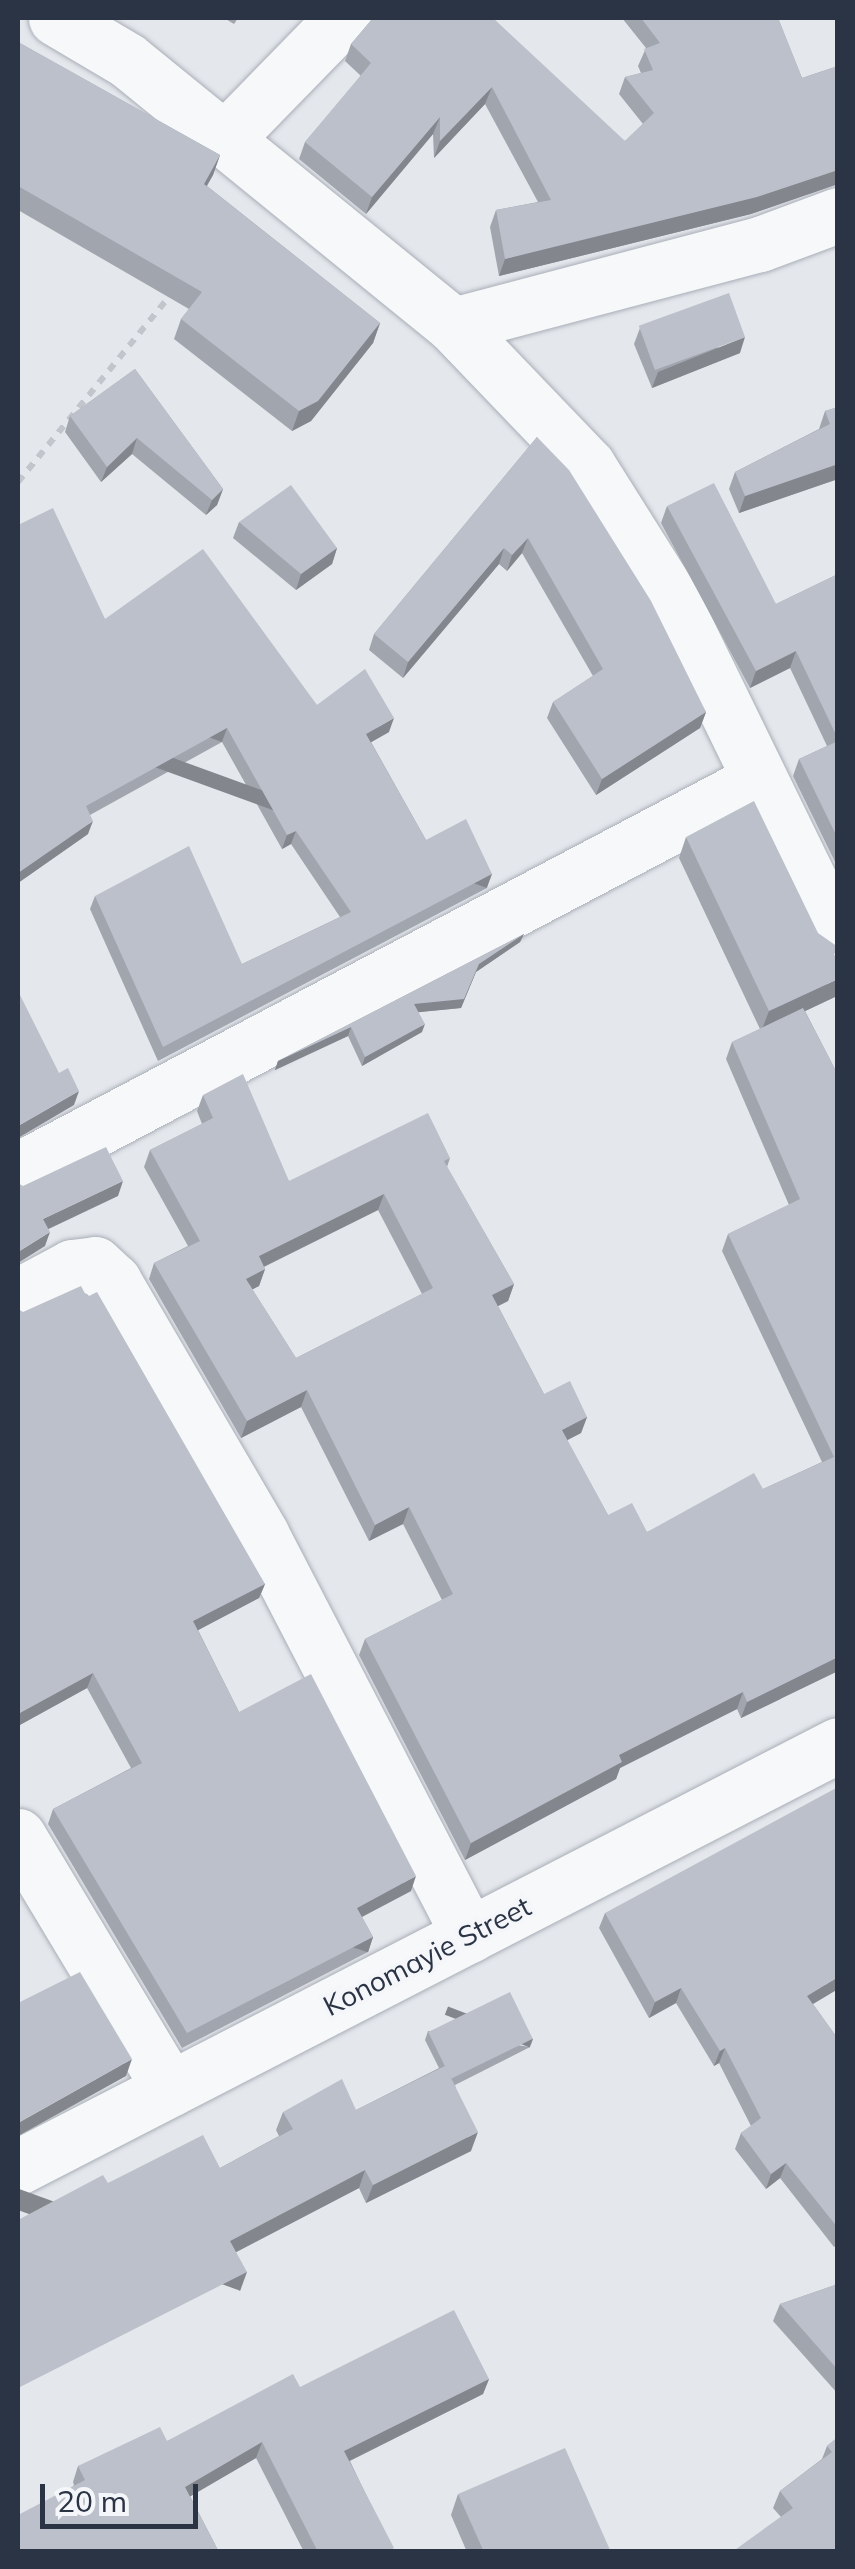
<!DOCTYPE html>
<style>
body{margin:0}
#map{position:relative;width:855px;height:2569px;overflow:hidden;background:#e4e7ec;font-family:Mulish,sans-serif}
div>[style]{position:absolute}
.path>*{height:6px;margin-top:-3px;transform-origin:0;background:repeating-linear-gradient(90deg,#c2c5cb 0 8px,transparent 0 16px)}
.roads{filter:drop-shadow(0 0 2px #a9aeb7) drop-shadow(0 0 2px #a9aeb7)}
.minor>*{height:55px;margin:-27.5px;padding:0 27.5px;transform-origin:27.5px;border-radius:27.5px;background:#f7f8fa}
.wall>*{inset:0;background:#a1a5ae}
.shaded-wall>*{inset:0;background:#83868d;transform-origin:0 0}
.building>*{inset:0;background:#bbc0ca;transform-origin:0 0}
span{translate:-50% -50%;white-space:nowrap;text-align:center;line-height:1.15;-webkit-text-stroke:8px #f4f6f9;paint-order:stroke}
.street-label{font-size:28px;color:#2b3445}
.frame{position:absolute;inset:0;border:20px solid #2b3445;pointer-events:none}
.scale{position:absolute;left:40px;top:2484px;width:158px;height:45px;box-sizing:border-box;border:5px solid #2b3445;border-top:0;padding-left:12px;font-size:30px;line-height:35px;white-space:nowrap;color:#2b3445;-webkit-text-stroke:8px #f4f6f9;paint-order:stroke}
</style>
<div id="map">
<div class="path">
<div style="left:18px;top:482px;width:244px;rotate:-50.8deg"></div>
</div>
<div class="roads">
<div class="minor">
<div style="left:56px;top:18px;width:82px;rotate:30.6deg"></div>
<div style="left:127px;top:60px;width:420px;rotate:39.1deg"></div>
<div style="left:453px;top:325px;width:195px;rotate:46.2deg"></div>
<div style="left:588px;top:466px;width:160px;rotate:57.8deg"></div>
<div style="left:673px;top:601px;width:377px;rotate:64deg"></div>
<div style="left:225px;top:139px;width:169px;rotate:-45.7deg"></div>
<div style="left:453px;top:325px;width:318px;rotate:-14.8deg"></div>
<div style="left:760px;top:244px;width:83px;rotate:-20.4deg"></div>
<div style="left:18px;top:1170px;width:837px;rotate:-27.76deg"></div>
<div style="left:18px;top:1296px;width:61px;rotate:-28.2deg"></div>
<div style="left:72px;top:1267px;width:23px;rotate:-7deg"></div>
<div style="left:95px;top:1264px;width:26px;rotate:43deg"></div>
<div style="left:114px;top:1282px;width:292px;rotate:59.7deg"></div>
<div style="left:261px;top:1534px;width:452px;rotate:62.6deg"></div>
<div style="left:18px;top:1836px;width:295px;rotate:59deg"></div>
<div style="left:18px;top:2167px;width:922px;rotate:-27.23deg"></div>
</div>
</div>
<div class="wall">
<div style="clip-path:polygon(224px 18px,238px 18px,234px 24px)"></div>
<div style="clip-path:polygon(373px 18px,625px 141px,643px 124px,619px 94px,625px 77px,641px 73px,638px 66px,646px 48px,622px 18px,778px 18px,802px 78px,838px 66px,838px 184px,751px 214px,499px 276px,490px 227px,496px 210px,538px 202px,485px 104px,434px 158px,433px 134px,366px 214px,299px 159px,305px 142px,361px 76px,345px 61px,351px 44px)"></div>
<div style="clip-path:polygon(18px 42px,220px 155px,213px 175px,207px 186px,380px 323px,373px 343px,311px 421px,292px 431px,174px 339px,181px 319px,189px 309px,18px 210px)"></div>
<div style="clip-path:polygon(640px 328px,740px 353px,652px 388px,634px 344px)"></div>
<div style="clip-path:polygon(135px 369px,223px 489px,217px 505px,206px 515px,132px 454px,101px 482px,65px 432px,70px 416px)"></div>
<div style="clip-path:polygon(838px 407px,838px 479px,739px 513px,729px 489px,735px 472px,819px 429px,825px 411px)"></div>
<div style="clip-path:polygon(537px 437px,706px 712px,700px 728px,596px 795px,547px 718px,553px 702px,593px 676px,522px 553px,507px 571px,499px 564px,403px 678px,369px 650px,374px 634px)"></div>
<div style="clip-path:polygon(667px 506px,776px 604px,838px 574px,838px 868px,793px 776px,799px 759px,827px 746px,790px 668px,750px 688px,661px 523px)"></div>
<div style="clip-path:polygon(239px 522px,337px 548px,332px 564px,296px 590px,233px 538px)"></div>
<div style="clip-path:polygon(18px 525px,105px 619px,317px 705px,389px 732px,371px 742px,426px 840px,487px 888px,158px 1061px,90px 909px,95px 896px,242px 964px,340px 917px,291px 844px,282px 849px,222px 742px,90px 815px,88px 834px,18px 883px)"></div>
<div style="clip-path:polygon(evenodd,686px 837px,837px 996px,805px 1011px,838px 1075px,838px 1671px,741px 1718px,737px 1709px,620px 1768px,616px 1779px,465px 1860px,359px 1655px,365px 1639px,442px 1600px,403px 1524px,369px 1541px,301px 1407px,241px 1438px,149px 1279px,154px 1263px,188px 1246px,144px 1167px,150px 1150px,202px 1124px,197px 1111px,203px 1095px,289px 1181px,450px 1158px,447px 1167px,514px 1284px,508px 1301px,498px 1306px,544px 1394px,587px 1417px,581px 1433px,567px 1440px,608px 1515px,647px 1532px,763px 1489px,822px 1462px,722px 1251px,728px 1234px,789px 1205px,726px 1059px,732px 1042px,760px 1029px,679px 858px,686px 837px,378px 1210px,422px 1294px,296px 1358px,252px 1289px,259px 1286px,265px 1269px,264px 1267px,378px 1210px)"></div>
<div style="clip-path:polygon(524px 934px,520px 942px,476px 972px,461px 1008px,418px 1012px,422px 1032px,362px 1066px,348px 1036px,275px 1070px,278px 1061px)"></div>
<div style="clip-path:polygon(18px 1309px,265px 1584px,259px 1598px,198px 1630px,239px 1712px,411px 1891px,362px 1917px,373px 1937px,368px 1952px,182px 2048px,48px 1824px,53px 1809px,131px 1768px,87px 1688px,18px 1726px)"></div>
<div style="clip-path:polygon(605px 1913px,838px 1989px,813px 2004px,838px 2039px,838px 2244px,834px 2247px,780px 2178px,766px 2189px,735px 2149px,741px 2133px,751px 2126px,719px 2063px,714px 2066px,676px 2003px,649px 2018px,599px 1928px)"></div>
<div style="clip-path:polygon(428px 2031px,530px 2047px,455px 2085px,471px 2151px,366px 2203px,359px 2188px,236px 2252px,240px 2291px,108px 2183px,220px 2168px,279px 2136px,276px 2130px,283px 2112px,356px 2110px,439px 2068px,425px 2040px)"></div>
<div style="clip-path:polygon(838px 2284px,838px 2394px,773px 2321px,780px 2304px)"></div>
<div style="clip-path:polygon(489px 2379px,483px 2394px,350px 2461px,393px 2552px,304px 2552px,256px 2458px,190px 2496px,219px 2552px,18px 2552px,74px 2485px,73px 2482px,78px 2466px,167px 2441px,300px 2387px)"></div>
<div style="clip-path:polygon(838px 2437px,838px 2552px,781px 2517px,773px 2508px,780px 2491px,822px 2459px,827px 2446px)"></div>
<div style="clip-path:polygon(458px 2494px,609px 2552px,467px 2552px,451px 2515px)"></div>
</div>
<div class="shaded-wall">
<div style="clip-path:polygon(492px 87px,485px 104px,434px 158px,440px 141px)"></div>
<div style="clip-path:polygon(440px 117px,433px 134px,366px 214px,372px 197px)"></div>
<div style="clip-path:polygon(220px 155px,213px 175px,196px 204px,204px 184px)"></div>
<div style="clip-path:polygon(838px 170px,838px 184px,751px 214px,499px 276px,505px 259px)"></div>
<div style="clip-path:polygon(380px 323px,373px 343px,311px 421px,292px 431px,299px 411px)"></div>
<div style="clip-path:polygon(745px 337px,740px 353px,652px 388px,658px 372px)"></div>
<div style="clip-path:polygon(137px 438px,132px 454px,101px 482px,107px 467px)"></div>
<div style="clip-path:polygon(838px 464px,838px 479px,739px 513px,745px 496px)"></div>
<div style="clip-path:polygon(223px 489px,217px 505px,206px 515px,212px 500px)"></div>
<div style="clip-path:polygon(528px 538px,522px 553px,507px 571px,512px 555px)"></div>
<div style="clip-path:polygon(337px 548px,332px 564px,296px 590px,301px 574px)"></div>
<div style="clip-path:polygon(504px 548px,499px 564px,403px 678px,408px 662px)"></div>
<div style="clip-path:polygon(796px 651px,790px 668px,750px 688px,756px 671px)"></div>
<div style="clip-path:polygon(706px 712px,700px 728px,596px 795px,602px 779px)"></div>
<div style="clip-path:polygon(394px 718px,389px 732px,361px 748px,366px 734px)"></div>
<div style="left:227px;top:728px;width:15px;height:161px;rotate:110deg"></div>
<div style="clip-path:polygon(93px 821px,88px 834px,18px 883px,18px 873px)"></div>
<div style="clip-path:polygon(296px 831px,291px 844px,282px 849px,287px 835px)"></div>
<div style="left:492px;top:874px;width:15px;height:372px;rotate:110deg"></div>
<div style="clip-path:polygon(524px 934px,520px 942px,476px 972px,461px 1008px,411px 1013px,414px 1004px)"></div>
<div style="clip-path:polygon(838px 979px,837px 996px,761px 1032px,769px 1011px)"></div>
<div style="clip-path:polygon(425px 1024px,422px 1032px,362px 1066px,365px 1057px)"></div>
<div style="clip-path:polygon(351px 1027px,348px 1036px,275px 1070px,278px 1061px)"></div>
<div style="clip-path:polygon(79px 1091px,74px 1105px,18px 1138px,18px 1126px)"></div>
<div style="clip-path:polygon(123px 1181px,118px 1196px,38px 1234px,43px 1219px)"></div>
<div style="clip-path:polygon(384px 1194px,378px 1210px,253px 1272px,259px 1256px)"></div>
<div style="clip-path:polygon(50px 1232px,45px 1246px,18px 1263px,18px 1252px)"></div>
<div style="clip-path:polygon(265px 1269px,259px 1286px,240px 1296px,246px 1279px)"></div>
<div style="clip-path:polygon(514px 1284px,508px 1301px,486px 1312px,492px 1295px)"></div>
<div style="clip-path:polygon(307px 1390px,301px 1407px,241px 1438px,247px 1421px)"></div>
<div style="clip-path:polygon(587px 1417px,581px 1433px,556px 1446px,562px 1430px)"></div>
<div style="clip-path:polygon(409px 1507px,403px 1524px,369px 1541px,375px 1525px)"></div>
<div style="clip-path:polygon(265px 1584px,259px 1598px,187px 1636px,193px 1621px)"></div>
<div style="clip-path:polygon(838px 1657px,838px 1671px,741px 1718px,747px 1702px)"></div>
<div style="clip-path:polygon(93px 1673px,87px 1688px,18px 1726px,18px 1714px)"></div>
<div style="clip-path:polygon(743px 1692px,737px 1709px,620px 1768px,616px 1779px,465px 1860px,471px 1843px,619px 1755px)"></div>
<div style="clip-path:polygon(416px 1876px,411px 1891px,352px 1922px,357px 1908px)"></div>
<div style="left:373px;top:1937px;width:16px;height:209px;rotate:108deg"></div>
<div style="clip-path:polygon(838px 1977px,838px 1989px,801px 2011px,807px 1996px)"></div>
<div style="clip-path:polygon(681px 1988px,676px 2003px,649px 2018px,655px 2002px)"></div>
<div style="left:533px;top:2039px;width:9px;height:91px;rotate:111deg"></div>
<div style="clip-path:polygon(725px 2048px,719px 2063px,714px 2066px,720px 2051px)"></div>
<div style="clip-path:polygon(132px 2059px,126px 2076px,18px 2136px,18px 2123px)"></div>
<div style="clip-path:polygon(478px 2132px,471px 2151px,366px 2203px,373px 2185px)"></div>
<div style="clip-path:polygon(786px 2163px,780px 2178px,766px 2189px,771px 2174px)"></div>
<div style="clip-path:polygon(365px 2170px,359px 2188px,223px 2259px,230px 2241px)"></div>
<div style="left:247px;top:2272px;width:20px;height:257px;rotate:110deg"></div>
<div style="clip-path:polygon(489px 2379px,483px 2394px,339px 2466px,344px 2451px)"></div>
<div style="clip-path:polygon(262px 2442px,256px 2458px,179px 2503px,185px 2487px)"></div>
</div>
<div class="building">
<div style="clip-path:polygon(373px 18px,493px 18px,625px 141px,654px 113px,625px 77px,653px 70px,644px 49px,660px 43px,641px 18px,778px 18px,802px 78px,838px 66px,838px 170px,757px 197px,505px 259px,496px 210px,551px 200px,492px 87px,440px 141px,440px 117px,372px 197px,305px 142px,371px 63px,351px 44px)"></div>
<div style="clip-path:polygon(18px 42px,220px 155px,204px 184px,380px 323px,318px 401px,299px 411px,181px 319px,202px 292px,18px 186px)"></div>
<div style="left:729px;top:293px;width:47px;height:96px;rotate:70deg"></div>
<div style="clip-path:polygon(135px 369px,223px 489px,212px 500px,137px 438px,107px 467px,70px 416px)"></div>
<div style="clip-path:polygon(838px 407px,838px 464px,745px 496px,735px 472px,830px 424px,825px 411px)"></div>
<div style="clip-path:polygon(537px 437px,569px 470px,651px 601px,706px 712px,602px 779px,553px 702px,603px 669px,528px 538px,512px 555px,504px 548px,408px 662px,374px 634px)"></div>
<div style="clip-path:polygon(714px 483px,776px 604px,838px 574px,838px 739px,796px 651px,756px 671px,667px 506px)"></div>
<div style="clip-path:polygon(291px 485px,337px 548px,301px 574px,239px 522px)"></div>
<div style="clip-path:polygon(53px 508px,105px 619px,203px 549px,317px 705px,365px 669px,394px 718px,366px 734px,426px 840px,466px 819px,492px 874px,163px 1047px,95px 896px,189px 846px,242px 964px,351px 912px,296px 831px,287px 835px,227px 728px,86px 806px,93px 821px,18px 873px,18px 525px)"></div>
<div style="clip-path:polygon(838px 741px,838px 839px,799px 759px)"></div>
<div style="clip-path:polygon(754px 801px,818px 933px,838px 947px,838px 952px,834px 954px,838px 961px,838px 979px,769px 1011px,686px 837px)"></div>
<div style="clip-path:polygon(524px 934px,479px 964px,464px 999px,414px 1004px,425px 1024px,365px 1057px,351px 1027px,278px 1061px)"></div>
<div style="clip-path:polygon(18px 991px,59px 1073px,68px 1068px,79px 1091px,18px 1126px)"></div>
<div style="clip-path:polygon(evenodd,803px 1008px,838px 1075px,838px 1657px,747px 1702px,743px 1692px,619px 1755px,622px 1762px,471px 1843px,365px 1639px,453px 1594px,409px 1507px,375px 1525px,307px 1390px,247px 1421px,154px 1263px,200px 1241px,150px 1150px,213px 1118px,203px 1095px,243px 1074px,289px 1181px,428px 1113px,450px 1158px,444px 1161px,514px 1284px,492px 1295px,544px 1394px,570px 1381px,587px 1417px,562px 1430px,608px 1515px,632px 1503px,647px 1532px,754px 1473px,763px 1489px,834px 1457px,728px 1234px,800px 1199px,732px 1042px,803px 1008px,384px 1194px,433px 1288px,296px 1358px,246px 1279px,265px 1269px,259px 1256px,384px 1194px)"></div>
<div style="clip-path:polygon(106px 1147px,123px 1181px,43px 1219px,50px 1232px,18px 1252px,18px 1183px,23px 1186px)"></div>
<div style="clip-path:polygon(81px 1286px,87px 1297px,97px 1292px,265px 1584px,193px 1621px,239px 1712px,311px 1674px,416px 1876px,357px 1908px,373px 1937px,187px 2033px,53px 1809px,142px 1763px,93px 1673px,18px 1714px,18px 1309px,23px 1312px)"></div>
<div style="clip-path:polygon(838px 1787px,838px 1977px,807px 1996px,838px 2039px,838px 2228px,786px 2163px,771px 2174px,741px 2133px,761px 2118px,725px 2048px,720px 2051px,681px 1988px,655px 2002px,605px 1913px)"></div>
<div style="clip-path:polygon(80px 1972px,132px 2059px,18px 2123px,18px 2003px)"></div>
<div style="left:510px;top:1992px;width:52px;height:91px;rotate:64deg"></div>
<div style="clip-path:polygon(445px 2066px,478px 2132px,373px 2185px,365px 2170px,230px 2241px,247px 2272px,18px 2388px,18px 2220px,103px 2175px,108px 2183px,203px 2135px,220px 2168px,293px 2129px,283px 2112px,342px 2079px,356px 2110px)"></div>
<div style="clip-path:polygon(838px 2284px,838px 2370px,780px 2304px)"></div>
<div style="clip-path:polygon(454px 2310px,489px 2379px,344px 2451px,394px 2548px,387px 2552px,318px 2552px,262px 2442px,185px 2487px,219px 2552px,74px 2552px,74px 2550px,71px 2552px,18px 2552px,18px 2515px,85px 2480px,78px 2466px,160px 2427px,167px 2441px,293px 2374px,300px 2387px)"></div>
<div style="clip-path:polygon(838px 2437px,838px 2552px,732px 2552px,793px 2508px,780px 2491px,832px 2452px,827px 2446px)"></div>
<div style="clip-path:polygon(565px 2448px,610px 2550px,605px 2552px,484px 2552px,458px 2494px)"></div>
</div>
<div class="street-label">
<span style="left:427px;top:1956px;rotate:-27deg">Konomayie Street</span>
</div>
<div class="frame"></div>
<div class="scale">20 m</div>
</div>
